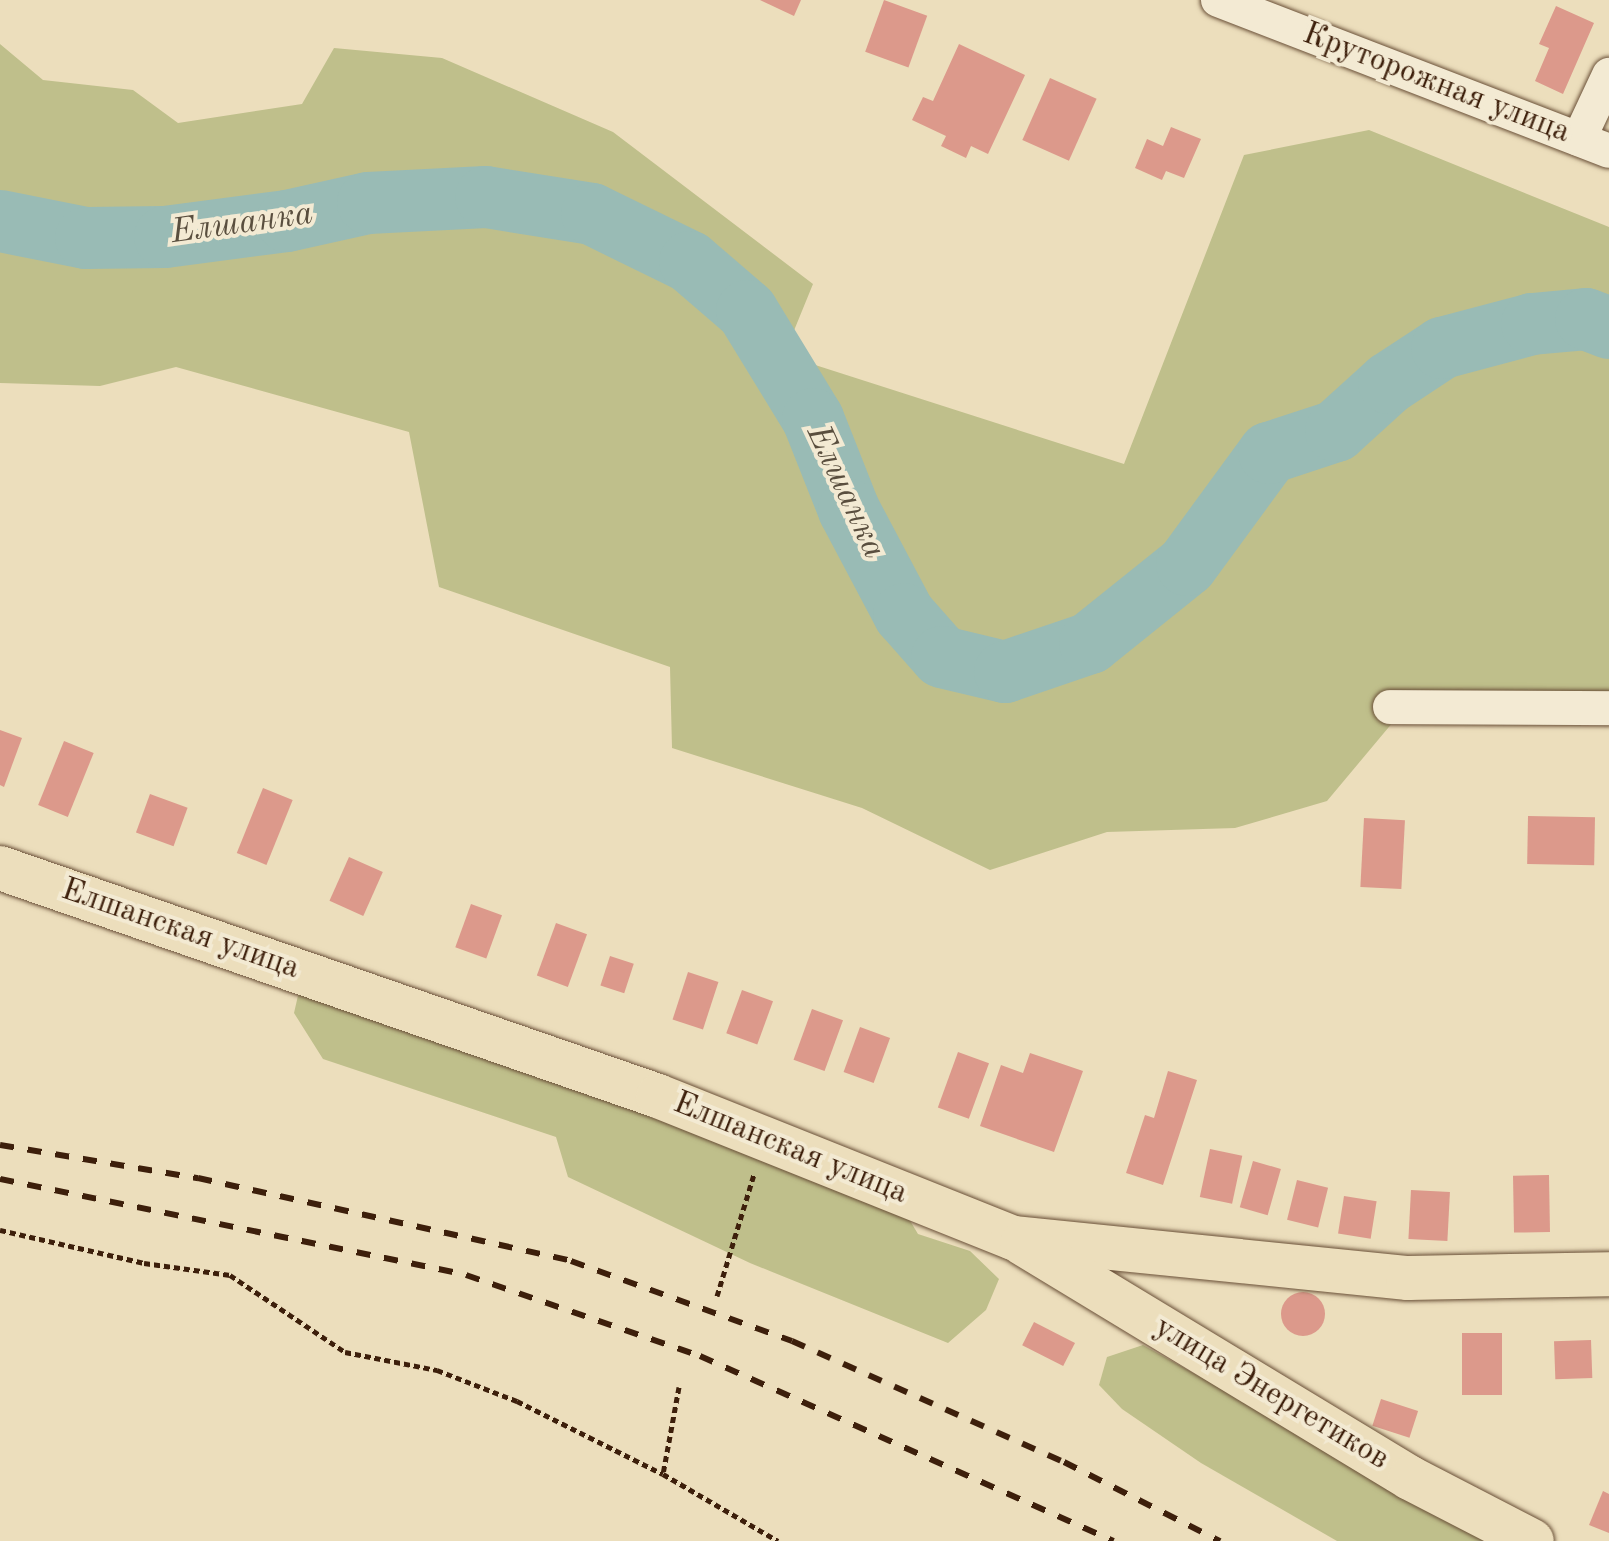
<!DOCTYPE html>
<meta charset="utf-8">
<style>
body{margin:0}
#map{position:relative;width:1609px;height:1541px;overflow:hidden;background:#ecdebc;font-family:"Old Standard TT",serif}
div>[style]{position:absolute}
.green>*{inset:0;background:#bfbf8b}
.river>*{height:62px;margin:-31px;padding:0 31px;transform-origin:31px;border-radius:31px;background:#99bbb5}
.building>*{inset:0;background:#dc998b;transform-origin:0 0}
.round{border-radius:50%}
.path>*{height:5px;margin-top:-2.5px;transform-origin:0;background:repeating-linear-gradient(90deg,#3d1f0b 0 6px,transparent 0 10px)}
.roads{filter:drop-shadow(0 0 2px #694f37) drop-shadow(0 0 2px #694f37)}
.minor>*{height:34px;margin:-17px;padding:0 17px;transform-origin:17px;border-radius:17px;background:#f3ead3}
.primary>*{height:44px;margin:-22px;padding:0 22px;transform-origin:22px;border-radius:22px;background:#ecdebc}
.rail>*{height:6px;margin-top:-3px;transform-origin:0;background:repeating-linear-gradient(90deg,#3d1f0b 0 14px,transparent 0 28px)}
span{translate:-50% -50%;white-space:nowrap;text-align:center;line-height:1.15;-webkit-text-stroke:8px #f3ead3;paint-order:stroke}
.street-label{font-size:32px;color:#3d1f0b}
.water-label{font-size:34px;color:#594e3e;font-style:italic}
</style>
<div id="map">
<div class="green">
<div style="clip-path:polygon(0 44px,43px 80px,133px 90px,178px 123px,302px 104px,334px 48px,442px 58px,613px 132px,813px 284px,784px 355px,1124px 464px,1244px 155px,1369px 130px,1609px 227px,1609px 709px,1414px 697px,1327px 801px,1235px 828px,1107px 832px,990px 870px,862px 808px,672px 748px,670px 667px,439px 587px,409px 432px,176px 367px,100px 386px,0 383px)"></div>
<div style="clip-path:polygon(300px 987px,626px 1097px,909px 1219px,918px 1234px,970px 1251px,999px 1279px,986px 1310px,948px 1343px,750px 1263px,568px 1177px,556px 1137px,323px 1059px,294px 1013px)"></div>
<div style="clip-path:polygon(1143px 1345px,1401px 1489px,1492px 1541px,1337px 1541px,1201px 1463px,1122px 1409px,1099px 1385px,1107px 1357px)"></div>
</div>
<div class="river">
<div style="left:0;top:221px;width:88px;rotate:11.2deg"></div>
<div style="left:86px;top:238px;width:79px;rotate:-0.7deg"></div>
<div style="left:165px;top:237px;width:123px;rotate:-7.5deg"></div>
<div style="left:287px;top:221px;width:83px;rotate:-12.5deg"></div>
<div style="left:368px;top:203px;width:118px;rotate:-2.9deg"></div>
<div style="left:486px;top:197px;width:107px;rotate:9.1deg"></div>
<div style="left:592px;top:214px;width:109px;rotate:26.1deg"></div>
<div style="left:690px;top:262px;width:75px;rotate:40.7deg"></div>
<div style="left:747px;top:311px;width:127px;rotate:58.6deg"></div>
<div style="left:813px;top:419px;width:98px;rotate:68.4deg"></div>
<div style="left:849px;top:510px;width:118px;rotate:62.1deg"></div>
<div style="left:904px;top:614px;width:57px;rotate:48.5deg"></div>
<div style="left:942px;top:657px;width:65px;rotate:13.4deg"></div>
<div style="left:1005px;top:672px;width:90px;rotate:-18.8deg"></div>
<div style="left:1090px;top:643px;width:124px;rotate:-38.8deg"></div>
<div style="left:1187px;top:565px;width:139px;rotate:-53.8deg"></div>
<div style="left:1269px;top:453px;width:71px;rotate:-18.2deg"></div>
<div style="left:1336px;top:431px;width:72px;rotate:-42.2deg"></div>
<div style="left:1389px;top:383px;width:64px;rotate:-33.4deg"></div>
<div style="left:1442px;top:348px;width:93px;rotate:-14.9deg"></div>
<div style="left:1532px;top:324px;width:54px;rotate:-5.3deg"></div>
<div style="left:1586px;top:319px;width:25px;rotate:21deg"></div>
</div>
<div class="building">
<div style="clip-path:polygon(760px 0,801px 0,794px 16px)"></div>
<div style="left:884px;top:0;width:46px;height:55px;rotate:20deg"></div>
<div style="clip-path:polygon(1556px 6px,1594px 23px,1563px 94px,1535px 81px,1549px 48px,1539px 44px)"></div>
<div style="clip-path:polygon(959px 44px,1025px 75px,988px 154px,971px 146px,966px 158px,941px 146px,946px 136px,912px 120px,923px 97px,933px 101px)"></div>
<div style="left:1050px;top:78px;width:51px;height:68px;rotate:24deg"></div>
<div style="clip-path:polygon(1171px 127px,1201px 139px,1184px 178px,1166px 171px,1162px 180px,1135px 168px,1147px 139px,1163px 146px)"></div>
<div style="clip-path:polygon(0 730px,22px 738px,4px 787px,0 785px)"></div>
<div style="left:64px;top:741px;width:32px;height:69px;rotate:22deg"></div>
<div style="left:263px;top:788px;width:32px;height:70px;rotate:22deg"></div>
<div style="left:150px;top:794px;width:40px;height:41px;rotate:20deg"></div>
<div style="left:1528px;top:816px;width:67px;height:48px;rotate:1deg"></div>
<div style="left:1364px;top:818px;width:41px;height:69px;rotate:3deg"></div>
<div style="left:349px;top:857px;width:37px;height:48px;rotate:24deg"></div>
<div style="left:471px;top:904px;width:33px;height:46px;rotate:20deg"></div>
<div style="left:556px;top:923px;width:33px;height:56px;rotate:20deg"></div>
<div style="left:610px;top:956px;width:25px;height:31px;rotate:18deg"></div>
<div style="left:688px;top:972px;width:32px;height:50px;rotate:18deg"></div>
<div style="left:742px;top:990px;width:33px;height:46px;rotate:20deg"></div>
<div style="left:812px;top:1009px;width:33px;height:54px;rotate:20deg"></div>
<div style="left:860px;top:1027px;width:32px;height:48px;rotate:20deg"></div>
<div style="left:958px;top:1052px;width:33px;height:59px;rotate:20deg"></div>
<div style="clip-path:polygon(1030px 1053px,1083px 1071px,1054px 1152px,980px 1126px,1001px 1065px,1023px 1073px)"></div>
<div style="clip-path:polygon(1168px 1071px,1197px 1080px,1163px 1185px,1126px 1173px,1145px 1115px,1154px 1118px)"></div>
<div style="left:1210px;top:1149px;width:33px;height:49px;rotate:12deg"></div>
<div style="left:1253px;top:1161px;width:29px;height:48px;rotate:16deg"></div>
<div style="left:1549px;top:1175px;width:57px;height:36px;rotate:89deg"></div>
<div style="left:1297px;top:1180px;width:32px;height:41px;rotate:14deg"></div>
<div style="left:1411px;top:1190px;width:39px;height:49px;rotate:3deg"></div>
<div style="left:1344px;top:1196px;width:33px;height:38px;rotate:9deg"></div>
<div class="round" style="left:1281px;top:1292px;width:44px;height:44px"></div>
<div style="left:1034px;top:1322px;width:46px;height:26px;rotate:27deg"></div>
<div style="left:1462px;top:1333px;width:40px;height:62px"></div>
<div style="left:1591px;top:1340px;width:38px;height:37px;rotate:88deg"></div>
<div style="left:1381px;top:1399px;width:39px;height:28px;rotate:18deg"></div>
<div style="clip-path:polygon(1603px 1491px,1609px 1494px,1609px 1533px,1589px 1525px)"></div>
</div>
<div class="path">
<div style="left:0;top:1230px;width:148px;rotate:12.9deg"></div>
<div style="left:144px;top:1263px;width:87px;rotate:7.9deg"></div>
<div style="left:230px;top:1275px;width:138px;rotate:33.8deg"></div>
<div style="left:345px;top:1352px;width:94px;rotate:11.1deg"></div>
<div style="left:437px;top:1370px;width:86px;rotate:21.2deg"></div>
<div style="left:517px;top:1401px;width:163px;rotate:26.6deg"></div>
<div style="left:717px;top:1296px;width:127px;rotate:-73.1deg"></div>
<div style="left:679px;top:1387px;width:88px;rotate:100.4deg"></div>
<div style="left:663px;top:1474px;width:133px;rotate:30.2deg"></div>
</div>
<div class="roads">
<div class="minor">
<div style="left:1218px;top:0;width:419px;rotate:21.1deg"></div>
<div style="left:1579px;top:139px;width:71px;rotate:-64.9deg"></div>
<div style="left:1390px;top:707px;width:219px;rotate:0.3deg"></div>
</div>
<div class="primary">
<div style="left:0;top:868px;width:696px;rotate:19.11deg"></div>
<div style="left:658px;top:1096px;width:382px;rotate:21.8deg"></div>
<div style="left:1013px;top:1238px;width:397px;rotate:5.8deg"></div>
<div style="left:1408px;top:1278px;width:201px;rotate:-1.1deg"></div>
<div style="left:1022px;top:1243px;width:454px;rotate:31.2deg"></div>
<div style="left:1410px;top:1478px;width:137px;rotate:27.3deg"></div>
</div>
</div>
<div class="rail">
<div style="left:0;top:1145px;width:201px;rotate:9.5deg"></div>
<div style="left:198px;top:1178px;width:382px;rotate:12.5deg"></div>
<div style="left:571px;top:1261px;width:235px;rotate:19.9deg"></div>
<div style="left:792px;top:1341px;width:298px;rotate:24deg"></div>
<div style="left:1064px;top:1462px;width:175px;rotate:26.9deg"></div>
<div style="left:0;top:1179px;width:476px;rotate:11.6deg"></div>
<div style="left:466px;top:1275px;width:248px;rotate:19.1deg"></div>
<div style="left:700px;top:1356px;width:453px;rotate:24.1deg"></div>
</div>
<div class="street-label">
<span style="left:1436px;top:84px;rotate:21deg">Круторожная улица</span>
<span style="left:180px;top:930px;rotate:19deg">Елшанская улица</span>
<span style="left:790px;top:1149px;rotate:22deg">Елшанская улица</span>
<span style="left:1271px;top:1394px;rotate:31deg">улица Энергетиков</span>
</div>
<div class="water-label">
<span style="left:242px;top:224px;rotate:-8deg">Елшанка</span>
<span style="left:845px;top:492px;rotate:65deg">Елшанка</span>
</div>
</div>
